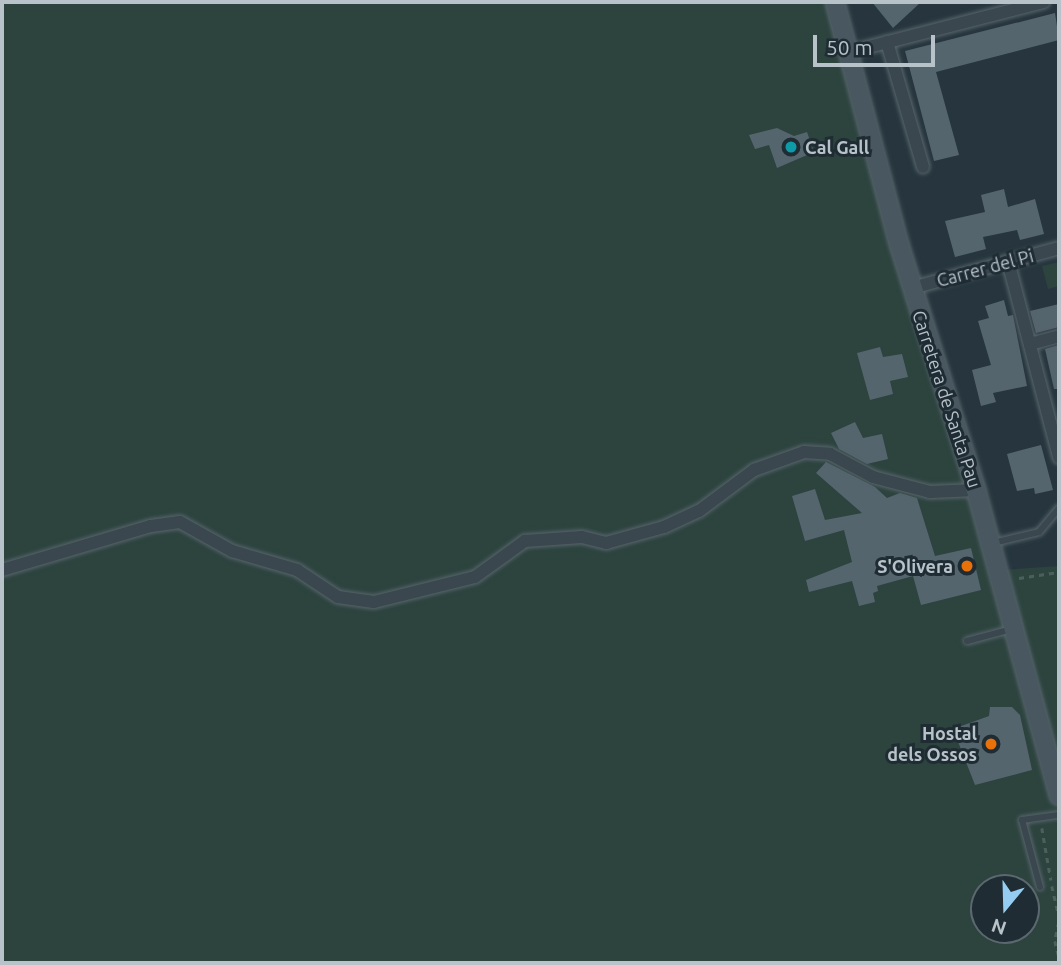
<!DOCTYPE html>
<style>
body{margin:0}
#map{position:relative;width:1061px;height:965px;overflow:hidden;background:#27363e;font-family:Ubuntu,sans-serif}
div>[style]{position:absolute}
.green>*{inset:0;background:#2c433e}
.building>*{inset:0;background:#55656e}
.path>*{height:2.5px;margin-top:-1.25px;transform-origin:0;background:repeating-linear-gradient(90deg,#4b605d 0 5px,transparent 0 10px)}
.roads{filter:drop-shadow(0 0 2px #58656c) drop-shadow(0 0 2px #58656c)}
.service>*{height:6px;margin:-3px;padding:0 3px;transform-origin:3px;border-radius:3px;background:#3b474e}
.minor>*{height:12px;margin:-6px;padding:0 6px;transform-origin:6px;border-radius:6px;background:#3b474e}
.secondary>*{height:18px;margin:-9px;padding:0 9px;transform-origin:9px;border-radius:9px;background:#495760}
.dots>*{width:19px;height:19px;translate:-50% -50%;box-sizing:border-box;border:4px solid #1f2c33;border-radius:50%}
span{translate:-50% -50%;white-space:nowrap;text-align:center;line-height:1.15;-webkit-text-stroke:6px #1f2c33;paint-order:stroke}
.poi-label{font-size:18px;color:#b7c2c9;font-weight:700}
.left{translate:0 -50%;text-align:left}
.right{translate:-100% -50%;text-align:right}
.street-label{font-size:18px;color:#b7c2c9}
.frame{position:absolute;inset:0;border:4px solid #b7c2c9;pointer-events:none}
.north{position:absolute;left:970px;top:874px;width:70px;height:70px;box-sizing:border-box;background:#1f2c33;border:2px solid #5c686f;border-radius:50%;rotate:199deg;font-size:19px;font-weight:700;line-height:28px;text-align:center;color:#b7c2c9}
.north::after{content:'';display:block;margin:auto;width:24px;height:32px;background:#94cdf1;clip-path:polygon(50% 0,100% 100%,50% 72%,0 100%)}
.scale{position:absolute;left:813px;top:35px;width:122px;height:32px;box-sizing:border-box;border:4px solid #b7c2c9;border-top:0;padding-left:9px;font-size:21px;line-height:24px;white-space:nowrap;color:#b7c2c9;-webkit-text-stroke:5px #1f2c33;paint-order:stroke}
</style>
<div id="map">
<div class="green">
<div style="clip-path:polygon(evenodd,2px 2px,835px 2px,990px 571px,1059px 566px,1059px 963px,2px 963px,2px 2px,984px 888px,1026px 888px,1026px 930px,984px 930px,984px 888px)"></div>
<div style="clip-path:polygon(1059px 262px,1059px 286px,1048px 289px,1042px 266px)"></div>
</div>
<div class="building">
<div style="clip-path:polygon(872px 2px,921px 2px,893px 28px)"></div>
<div style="clip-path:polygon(1055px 13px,1059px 40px,936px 72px,959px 155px,934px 161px,905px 51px)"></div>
<div style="clip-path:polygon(777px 128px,794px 136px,807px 132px,814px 152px,777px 168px,769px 145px,755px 149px,749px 135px)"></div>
<div style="clip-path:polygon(1004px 189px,1008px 207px,1035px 199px,1044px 234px,1020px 240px,1017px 230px,983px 237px,986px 249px,955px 257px,945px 221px,985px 212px,981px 195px)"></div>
<div style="clip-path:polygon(1004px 300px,1008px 316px,1013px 315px,1027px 386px,993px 393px,996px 402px,981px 406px,972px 370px,991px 365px,978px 321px,989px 318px,985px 306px)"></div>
<div style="clip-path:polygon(1059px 304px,1059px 327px,1036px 333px,1030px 311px)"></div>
<div style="clip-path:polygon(1059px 345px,1059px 389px,1054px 389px,1045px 349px)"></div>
<div style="clip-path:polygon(880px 347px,883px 357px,902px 354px,908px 377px,890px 381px,893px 394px,870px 400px,857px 353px)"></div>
<div style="clip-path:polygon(855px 422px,863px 438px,882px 434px,888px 459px,867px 464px,839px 449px,831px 433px)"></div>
<div style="clip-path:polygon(1041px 445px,1053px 490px,1035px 494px,1034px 488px,1017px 491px,1007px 454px)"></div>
<div style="clip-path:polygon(826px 462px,875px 487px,887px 498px,900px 493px,917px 498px,935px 556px,971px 548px,981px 590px,921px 605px,913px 576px,877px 586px,878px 591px,873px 593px,875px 602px,859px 606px,852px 581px,809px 592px,806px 580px,852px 562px,844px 530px,805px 541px,792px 496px,815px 489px,825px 520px,862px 513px,816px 473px)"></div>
<div style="clip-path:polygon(990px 707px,1012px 707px,1020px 715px,1032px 770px,975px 785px,953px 729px,989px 716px)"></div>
</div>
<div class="path">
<div style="left:1019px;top:578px;width:40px;rotate:-8.5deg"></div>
<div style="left:1042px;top:828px;width:53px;rotate:80.2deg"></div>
<div style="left:1052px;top:886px;width:32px;rotate:77deg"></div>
<div style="left:1059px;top:922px;width:19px;rotate:102deg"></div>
<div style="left:1055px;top:941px;width:16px;rotate:76deg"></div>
<div style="left:1057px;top:963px;width:4px;rotate:-63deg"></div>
</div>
<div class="roads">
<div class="service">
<div style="left:993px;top:543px;width:47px;rotate:-13.4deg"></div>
<div style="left:1039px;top:532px;width:31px;rotate:-50deg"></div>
<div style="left:967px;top:641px;width:47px;rotate:-14.9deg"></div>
<div style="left:1040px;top:887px;width:69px;rotate:-105deg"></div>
<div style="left:1022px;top:820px;width:37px;rotate:-8deg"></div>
</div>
<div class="minor">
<div style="left:887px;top:42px;width:130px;rotate:73.9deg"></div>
<div style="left:849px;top:52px;width:201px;rotate:-14.4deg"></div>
<div style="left:1008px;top:261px;width:203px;rotate:75.4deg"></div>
<div style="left:912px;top:288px;width:152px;rotate:-15.2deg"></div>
<div style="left:1030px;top:344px;width:30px;rotate:-15deg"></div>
<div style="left:2px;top:570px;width:155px;rotate:-16.5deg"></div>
<div style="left:151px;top:526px;width:29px;rotate:-8deg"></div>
<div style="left:180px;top:522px;width:60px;rotate:29.1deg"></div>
<div style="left:232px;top:551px;width:68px;rotate:16.3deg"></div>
<div style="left:297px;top:570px;width:49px;rotate:33.4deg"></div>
<div style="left:338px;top:597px;width:36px;rotate:8deg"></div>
<div style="left:374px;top:602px;width:104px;rotate:-13.9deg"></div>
<div style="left:475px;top:577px;width:62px;rotate:-35.8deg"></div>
<div style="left:525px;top:541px;width:57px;rotate:-4deg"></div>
<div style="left:582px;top:537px;width:25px;rotate:14deg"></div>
<div style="left:606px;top:543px;width:60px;rotate:-15.4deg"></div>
<div style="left:664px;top:527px;width:38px;rotate:-25deg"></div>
<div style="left:699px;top:511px;width:69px;rotate:-36.7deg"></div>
<div style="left:754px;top:470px;width:53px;rotate:-19.8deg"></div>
<div style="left:804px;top:452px;width:26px;rotate:4deg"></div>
<div style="left:830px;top:454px;width:49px;rotate:28.1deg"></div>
<div style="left:873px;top:477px;width:59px;rotate:14.7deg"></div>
<div style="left:930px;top:492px;width:46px;rotate:-2.5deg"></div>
</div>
<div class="secondary">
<div style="left:835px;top:2px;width:250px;rotate:75.2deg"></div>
<div style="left:899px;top:244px;width:258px;rotate:72.6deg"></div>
<div style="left:976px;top:490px;width:317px;rotate:74.8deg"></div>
</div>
</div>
<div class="dots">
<div style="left:791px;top:147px;background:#0f9aa8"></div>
<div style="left:967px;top:566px;background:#e8710a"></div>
<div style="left:991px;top:744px;background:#e8710a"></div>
</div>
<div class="poi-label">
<span class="left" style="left:805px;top:147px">Cal Gall</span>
<span class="right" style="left:953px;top:566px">S'Olivera</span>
<span class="right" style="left:977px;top:744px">Hostal<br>dels Ossos</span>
</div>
<div class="street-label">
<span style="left:985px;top:268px;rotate:-15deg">Carrer del Pi</span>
<span style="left:947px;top:399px;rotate:72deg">Carretera de Santa Pau</span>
</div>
<div class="frame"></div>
<div class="north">N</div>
<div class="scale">50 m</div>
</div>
